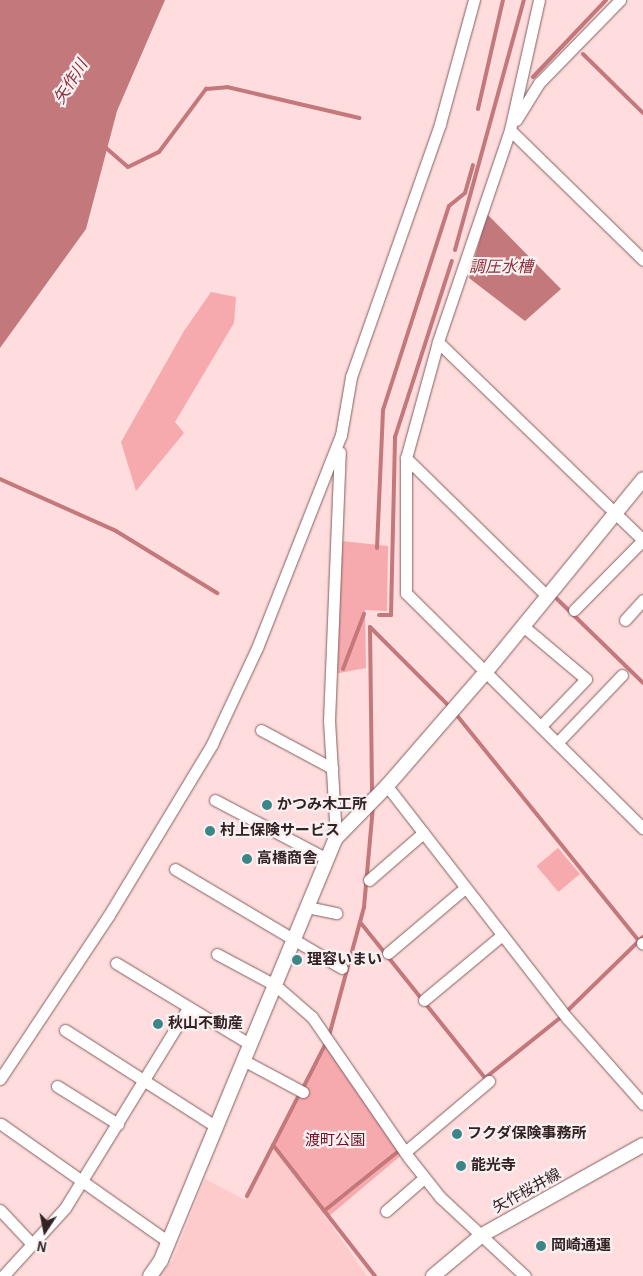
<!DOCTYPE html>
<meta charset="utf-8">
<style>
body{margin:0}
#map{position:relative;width:643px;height:1276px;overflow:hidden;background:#ffdcdd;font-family:"Alegreya Sans","Noto Sans JP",sans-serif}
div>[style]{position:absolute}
.built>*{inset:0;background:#fecbcc}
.green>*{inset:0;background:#f7aaad;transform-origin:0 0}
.water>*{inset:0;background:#c3787c}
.stream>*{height:4px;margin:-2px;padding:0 2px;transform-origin:2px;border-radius:2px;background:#c3787c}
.roads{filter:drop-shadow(0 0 1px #835f60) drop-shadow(0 0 1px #835f60)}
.minor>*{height:11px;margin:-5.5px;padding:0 5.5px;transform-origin:5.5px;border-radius:5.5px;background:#fff}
.tertiary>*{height:14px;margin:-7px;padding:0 7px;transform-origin:7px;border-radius:7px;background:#fff}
.dots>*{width:14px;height:14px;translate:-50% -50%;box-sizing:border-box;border:2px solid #f9f0f1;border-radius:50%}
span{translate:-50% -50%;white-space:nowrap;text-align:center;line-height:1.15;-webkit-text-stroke:4.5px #f9f0f1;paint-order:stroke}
.poi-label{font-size:15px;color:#322223;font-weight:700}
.left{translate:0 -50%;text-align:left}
.park-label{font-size:15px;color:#6c1022}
.street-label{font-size:15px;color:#322223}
.water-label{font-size:16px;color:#8c313c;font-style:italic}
.north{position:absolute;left:20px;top:1206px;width:50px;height:50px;-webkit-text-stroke:4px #f9f0f1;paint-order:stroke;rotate:191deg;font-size:14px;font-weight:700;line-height:20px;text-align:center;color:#322223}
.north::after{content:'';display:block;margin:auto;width:18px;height:22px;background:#322223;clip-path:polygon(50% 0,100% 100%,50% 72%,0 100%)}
</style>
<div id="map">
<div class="built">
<div style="clip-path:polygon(275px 1145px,367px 1276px,158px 1276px,172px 1261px,205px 1179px,245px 1200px)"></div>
</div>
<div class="green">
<div style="clip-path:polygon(211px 292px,236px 297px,234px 323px,175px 422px,184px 433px,136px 491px,121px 442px,184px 331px)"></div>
<div style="clip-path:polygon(342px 541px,388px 546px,387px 611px,365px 610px,366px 668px,334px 674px,336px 562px)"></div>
<div style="left:558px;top:848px;width:34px;height:28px;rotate:50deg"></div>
<div style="clip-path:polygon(329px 1042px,405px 1152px,328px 1217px,275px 1145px)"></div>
</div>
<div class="water">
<div style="clip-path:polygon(0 0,165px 0,117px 111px,86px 229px,0 348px)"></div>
<div style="clip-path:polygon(487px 214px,561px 289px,525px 321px,469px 278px)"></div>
</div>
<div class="stream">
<div style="left:583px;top:54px;width:84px;rotate:44.5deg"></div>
<div style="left:533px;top:77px;width:106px;rotate:-46.5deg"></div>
<div style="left:478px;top:109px;width:112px;rotate:-77.1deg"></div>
<div style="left:105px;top:147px;width:30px;rotate:41deg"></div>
<div style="left:128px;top:167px;width:34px;rotate:-26deg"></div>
<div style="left:159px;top:152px;width:79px;rotate:-53.3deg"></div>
<div style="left:206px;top:89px;width:21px;rotate:-5deg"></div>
<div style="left:227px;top:87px;width:136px;rotate:13.2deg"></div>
<div style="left:455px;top:250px;width:259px;rotate:-74.6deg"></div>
<div style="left:0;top:479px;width:127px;rotate:24.1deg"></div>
<div style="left:116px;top:531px;width:119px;rotate:31.5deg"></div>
<div style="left:377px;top:548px;width:138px;rotate:-87.5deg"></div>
<div style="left:383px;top:410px;width:214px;rotate:-72.1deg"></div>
<div style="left:449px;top:206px;width:21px;rotate:-39deg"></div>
<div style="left:465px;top:193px;width:29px;rotate:-74deg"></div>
<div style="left:554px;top:596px;width:124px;rotate:44.3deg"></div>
<div style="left:379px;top:615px;width:12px"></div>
<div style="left:391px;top:615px;width:178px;rotate:-88.7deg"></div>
<div style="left:395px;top:437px;width:185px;rotate:-72.1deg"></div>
<div style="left:370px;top:627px;width:167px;rotate:89.3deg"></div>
<div style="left:370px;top:627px;width:115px;rotate:45deg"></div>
<div style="left:343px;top:669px;width:59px;rotate:-69.1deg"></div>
<div style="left:455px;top:713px;width:293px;rotate:51.1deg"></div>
<div style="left:360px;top:922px;width:200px;rotate:51.3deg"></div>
<div style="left:485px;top:1078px;width:96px;rotate:-38.7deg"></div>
<div style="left:560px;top:1018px;width:116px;rotate:-44.3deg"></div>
<div style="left:329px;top:1036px;width:134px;rotate:-74.8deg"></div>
<div style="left:364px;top:907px;width:100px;rotate:-84.9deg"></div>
<div style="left:303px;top:1088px;width:51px;rotate:-62.9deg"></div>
<div style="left:273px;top:1145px;width:166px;rotate:52.1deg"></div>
<div style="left:247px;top:1196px;width:116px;rotate:-62.8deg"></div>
<div style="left:324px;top:1211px;width:97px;rotate:-38.8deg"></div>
</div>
<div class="roads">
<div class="minor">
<div style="left:539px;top:0;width:133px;rotate:102.6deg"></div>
<div style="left:510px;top:130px;width:224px;rotate:108.8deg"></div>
<div style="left:438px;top:342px;width:120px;rotate:105.4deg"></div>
<div style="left:406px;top:458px;width:135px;rotate:90deg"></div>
<div style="left:406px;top:593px;width:334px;rotate:44.8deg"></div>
<div style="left:516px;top:120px;width:44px;rotate:-58.1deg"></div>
<div style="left:539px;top:83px;width:116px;rotate:-45.7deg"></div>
<div style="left:510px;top:130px;width:186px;rotate:44.3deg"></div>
<div style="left:438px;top:342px;width:285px;rotate:44deg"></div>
<div style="left:406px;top:458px;width:197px;rotate:44.4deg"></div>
<div style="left:574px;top:610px;width:98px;rotate:-45.4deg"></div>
<div style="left:625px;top:620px;width:27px;rotate:-48deg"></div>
<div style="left:523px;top:626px;width:82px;rotate:40.1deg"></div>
<div style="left:586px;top:679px;width:66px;rotate:133.8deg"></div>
<div style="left:261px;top:730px;width:81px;rotate:28.2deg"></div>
<div style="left:557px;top:743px;width:94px;rotate:-46.3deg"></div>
<div style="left:387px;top:786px;width:294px;rotate:52.2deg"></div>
<div style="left:567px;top:1018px;width:115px;rotate:48.5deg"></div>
<div style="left:215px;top:800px;width:127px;rotate:27.8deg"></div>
<div style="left:336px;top:838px;width:117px;rotate:-93.4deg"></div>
<div style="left:329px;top:721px;width:269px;rotate:-87.7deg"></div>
<div style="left:175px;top:869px;width:194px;rotate:30.7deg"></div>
<div style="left:369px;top:880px;width:72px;rotate:-41deg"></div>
<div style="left:307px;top:907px;width:30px;rotate:12deg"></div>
<div style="left:642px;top:943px;width:1px;rotate:45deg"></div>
<div style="left:388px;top:953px;width:101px;rotate:-40.2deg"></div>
<div style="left:217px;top:954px;width:66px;rotate:28.1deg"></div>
<div style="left:275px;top:985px;width:49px;rotate:40.9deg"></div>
<div style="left:312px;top:1017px;width:171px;rotate:55.5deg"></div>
<div style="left:409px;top:1158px;width:50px;rotate:51.5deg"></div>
<div style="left:440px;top:1197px;width:116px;rotate:42.9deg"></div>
<div style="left:116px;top:963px;width:157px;rotate:31.2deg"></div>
<div style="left:424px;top:1000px;width:102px;rotate:-39.8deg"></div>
<div style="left:65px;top:1030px;width:178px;rotate:32.6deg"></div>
<div style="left:243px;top:1060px;width:68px;rotate:28.1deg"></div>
<div style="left:0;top:1079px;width:197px;rotate:-56.4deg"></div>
<div style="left:109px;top:915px;width:200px;rotate:-58.9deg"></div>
<div style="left:212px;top:744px;width:106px;rotate:-64.9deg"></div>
<div style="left:257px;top:648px;width:229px;rotate:-68.5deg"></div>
<div style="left:341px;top:435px;width:59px;rotate:-80.2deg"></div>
<div style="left:351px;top:377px;width:268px;rotate:-70.6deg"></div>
<div style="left:440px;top:124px;width:129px;rotate:-74.7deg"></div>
<div style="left:57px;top:1086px;width:72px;rotate:31.9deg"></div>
<div style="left:1px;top:1124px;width:205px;rotate:35.1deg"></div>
<div style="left:405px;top:1152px;width:110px;rotate:-40.2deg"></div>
<div style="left:0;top:1210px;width:47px;rotate:46.7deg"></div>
<div style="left:386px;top:1211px;width:50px;rotate:-41deg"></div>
<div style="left:3px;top:1276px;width:92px;rotate:-47.6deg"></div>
<div style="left:65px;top:1208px;width:235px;rotate:-58.4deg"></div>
</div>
<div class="tertiary">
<div style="left:150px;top:1276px;width:19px;rotate:-55deg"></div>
<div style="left:161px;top:1260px;width:457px;rotate:-67.5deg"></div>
<div style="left:336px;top:838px;width:73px;rotate:-45.6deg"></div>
<div style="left:387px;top:786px;width:150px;rotate:-49.1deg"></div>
<div style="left:485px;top:673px;width:250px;rotate:-50.8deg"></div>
<div style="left:433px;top:1276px;width:64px;rotate:-39.9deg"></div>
<div style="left:482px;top:1235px;width:184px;rotate:-29.2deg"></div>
</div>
</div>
<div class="dots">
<div style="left:267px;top:805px;background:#3d8687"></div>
<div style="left:210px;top:831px;background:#3d8687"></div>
<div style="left:247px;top:859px;background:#3d8687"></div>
<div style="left:297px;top:960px;background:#3d8687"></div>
<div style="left:158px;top:1024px;background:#3d8687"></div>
<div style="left:457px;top:1134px;background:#3d8687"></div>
<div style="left:461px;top:1166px;background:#3d8687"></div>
<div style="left:541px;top:1246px;background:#3d8687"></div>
</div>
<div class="poi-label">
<span class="left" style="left:277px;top:805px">かつみ木工所</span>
<span class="left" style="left:220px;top:831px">村上保険サービス</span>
<span class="left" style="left:257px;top:859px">高橋商舎</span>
<span class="left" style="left:307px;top:960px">理容いまい</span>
<span class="left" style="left:168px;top:1024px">秋山不動産</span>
<span class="left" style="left:467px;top:1134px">フクダ保険事務所</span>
<span class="left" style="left:471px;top:1166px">能光寺</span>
<span class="left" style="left:551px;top:1246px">岡崎通運</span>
</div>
<div class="park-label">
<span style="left:335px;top:1141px">渡町公園</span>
</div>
<div class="street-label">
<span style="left:527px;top:1191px;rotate:-29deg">矢作桜井線</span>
</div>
<div class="water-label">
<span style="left:71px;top:82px;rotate:-58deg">矢作川</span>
<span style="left:501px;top:267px">調圧水槽</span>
</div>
<div class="north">N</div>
</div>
